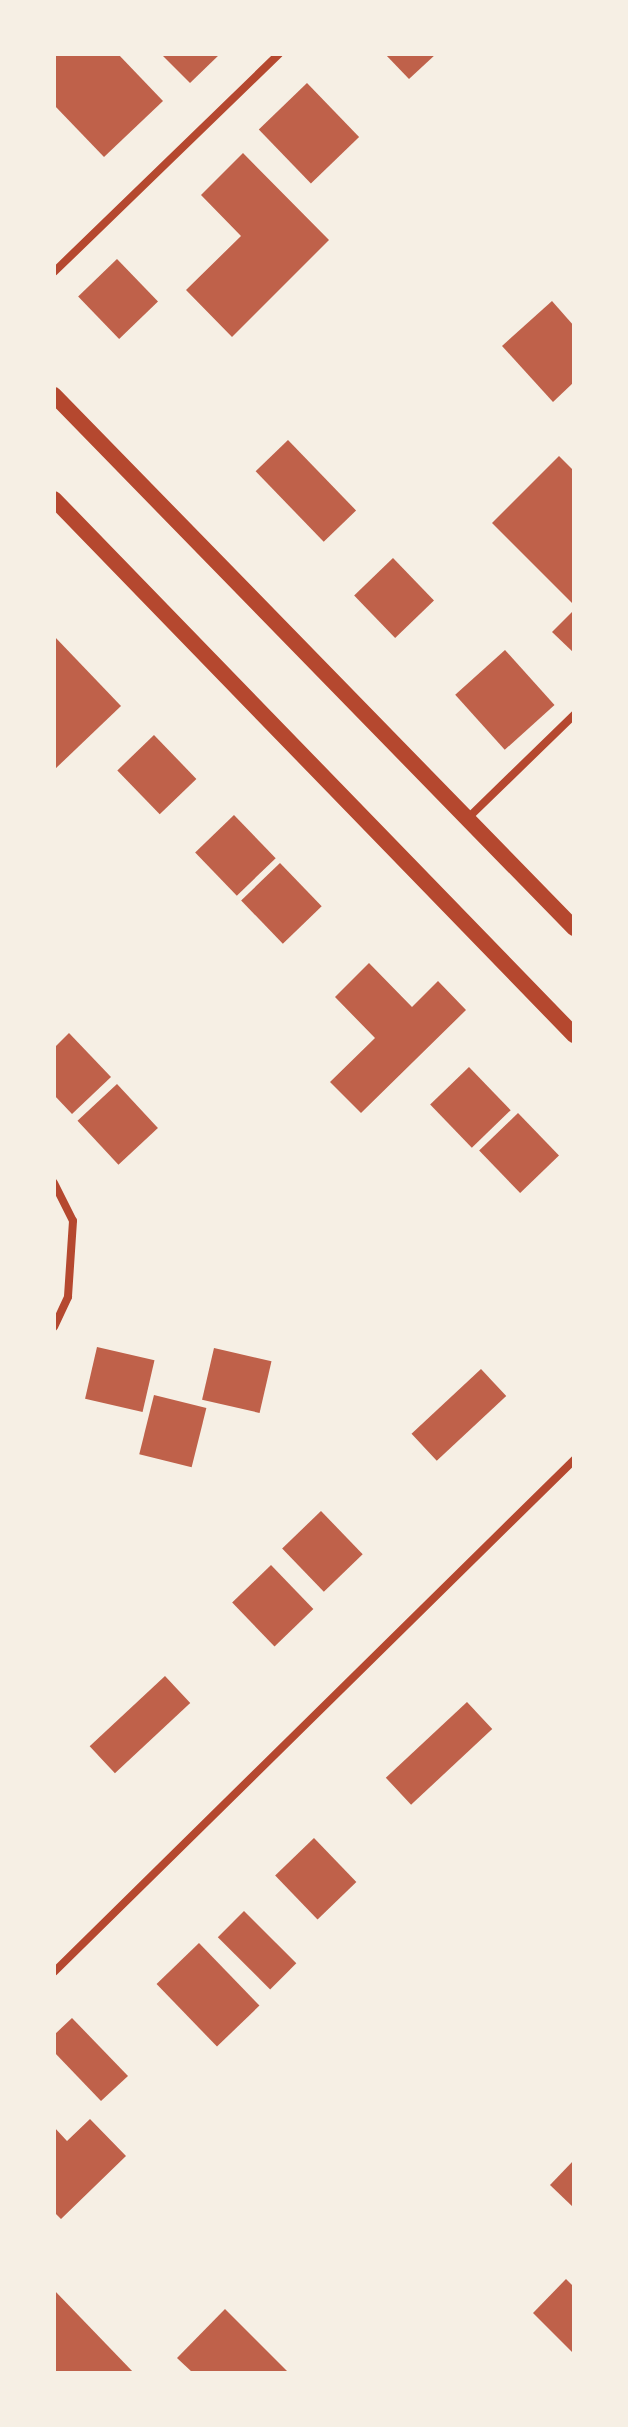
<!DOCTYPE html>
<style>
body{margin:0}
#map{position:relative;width:628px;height:2427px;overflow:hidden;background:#f6efe4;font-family:Helvetica,sans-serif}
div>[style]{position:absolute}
.building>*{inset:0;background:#bf614a;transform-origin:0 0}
.minor>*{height:8px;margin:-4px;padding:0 4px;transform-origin:4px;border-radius:4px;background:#b5482f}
.secondary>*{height:16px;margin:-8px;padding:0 8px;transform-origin:8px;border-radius:8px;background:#b5482f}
span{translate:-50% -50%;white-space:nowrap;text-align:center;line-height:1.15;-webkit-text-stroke:7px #f6efe4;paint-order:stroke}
.frame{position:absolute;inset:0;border:56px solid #f6efe4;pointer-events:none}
</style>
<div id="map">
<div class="building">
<div style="clip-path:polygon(54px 54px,118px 54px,163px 101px,104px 157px,54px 105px)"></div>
<div style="clip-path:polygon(161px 54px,220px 54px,190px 83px)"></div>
<div style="clip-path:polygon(385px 54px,436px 54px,409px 79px)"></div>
<div style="left:307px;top:83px;width:75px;height:67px;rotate:46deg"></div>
<div style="clip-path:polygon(243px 153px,329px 240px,232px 337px,186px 290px,241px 236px,201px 195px)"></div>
<div style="left:117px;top:259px;width:59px;height:54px;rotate:46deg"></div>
<div style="clip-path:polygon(552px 301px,574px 326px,574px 382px,553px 402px,502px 346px)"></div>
<div style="left:288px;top:440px;width:98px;height:45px;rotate:46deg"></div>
<div style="clip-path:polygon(559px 456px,574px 471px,574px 605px,492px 523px)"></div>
<div style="left:393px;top:558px;width:59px;height:54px;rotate:46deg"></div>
<div style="clip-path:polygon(574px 610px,574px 653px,552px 632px)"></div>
<div style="clip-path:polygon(54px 636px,121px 706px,54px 770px)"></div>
<div style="left:505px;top:650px;width:74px;height:67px;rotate:48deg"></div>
<div style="left:154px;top:735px;width:61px;height:51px;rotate:46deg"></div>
<div style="left:234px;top:815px;width:60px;height:54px;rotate:46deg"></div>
<div style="left:280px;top:863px;width:60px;height:54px;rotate:46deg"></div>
<div style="clip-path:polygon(369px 963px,412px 1007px,438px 981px,466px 1010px,361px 1113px,330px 1082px,375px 1038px,335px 997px)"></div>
<div style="clip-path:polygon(69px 1033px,111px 1077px,72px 1114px,54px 1095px,54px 1048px)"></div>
<div style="left:469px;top:1067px;width:60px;height:54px;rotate:46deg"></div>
<div style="left:117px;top:1084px;width:60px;height:54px;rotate:47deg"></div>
<div style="left:518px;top:1113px;width:59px;height:54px;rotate:46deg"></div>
<div style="left:97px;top:1347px;width:59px;height:53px;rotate:13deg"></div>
<div style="left:214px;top:1348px;width:59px;height:53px;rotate:13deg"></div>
<div style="left:481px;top:1369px;width:37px;height:95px;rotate:47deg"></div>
<div style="left:154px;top:1395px;width:54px;height:61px;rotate:14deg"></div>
<div style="left:321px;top:1511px;width:60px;height:54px;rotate:46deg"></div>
<div style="left:271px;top:1565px;width:61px;height:54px;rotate:46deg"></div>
<div style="left:165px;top:1676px;width:37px;height:103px;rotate:47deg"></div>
<div style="left:467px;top:1702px;width:37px;height:111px;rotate:47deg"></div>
<div style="left:314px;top:1838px;width:61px;height:54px;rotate:46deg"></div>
<div style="left:244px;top:1911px;width:74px;height:37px;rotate:45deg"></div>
<div style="left:199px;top:1943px;width:87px;height:59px;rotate:46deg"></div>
<div style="clip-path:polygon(72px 2018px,128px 2076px,101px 2101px,54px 2052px,54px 2035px)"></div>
<div style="clip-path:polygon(90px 2119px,126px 2156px,61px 2219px,54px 2212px,54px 2127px,67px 2141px)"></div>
<div style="clip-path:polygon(574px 2160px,574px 2208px,550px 2185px)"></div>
<div style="clip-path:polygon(566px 2279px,574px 2287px,574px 2354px,533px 2313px)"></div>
<div style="clip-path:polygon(54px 2290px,134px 2373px,54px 2373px)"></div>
<div style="clip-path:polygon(225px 2309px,289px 2373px,193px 2373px,177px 2358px)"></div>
</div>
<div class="minor">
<div style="left:54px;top:272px;width:313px;rotate:-44.1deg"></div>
<div style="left:468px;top:818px;width:148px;rotate:-44.2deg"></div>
<div style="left:54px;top:1183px;width:42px;rotate:63.4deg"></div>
<div style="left:73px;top:1221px;width:76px;rotate:93.8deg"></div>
<div style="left:68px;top:1297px;width:33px;rotate:115deg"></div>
<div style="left:54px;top:1972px;width:730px;rotate:-44.56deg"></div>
</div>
<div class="secondary">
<div style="left:54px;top:395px;width:745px;rotate:45.71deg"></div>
<div style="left:54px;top:499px;width:747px;rotate:45.87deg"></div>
</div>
<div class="frame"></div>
</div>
